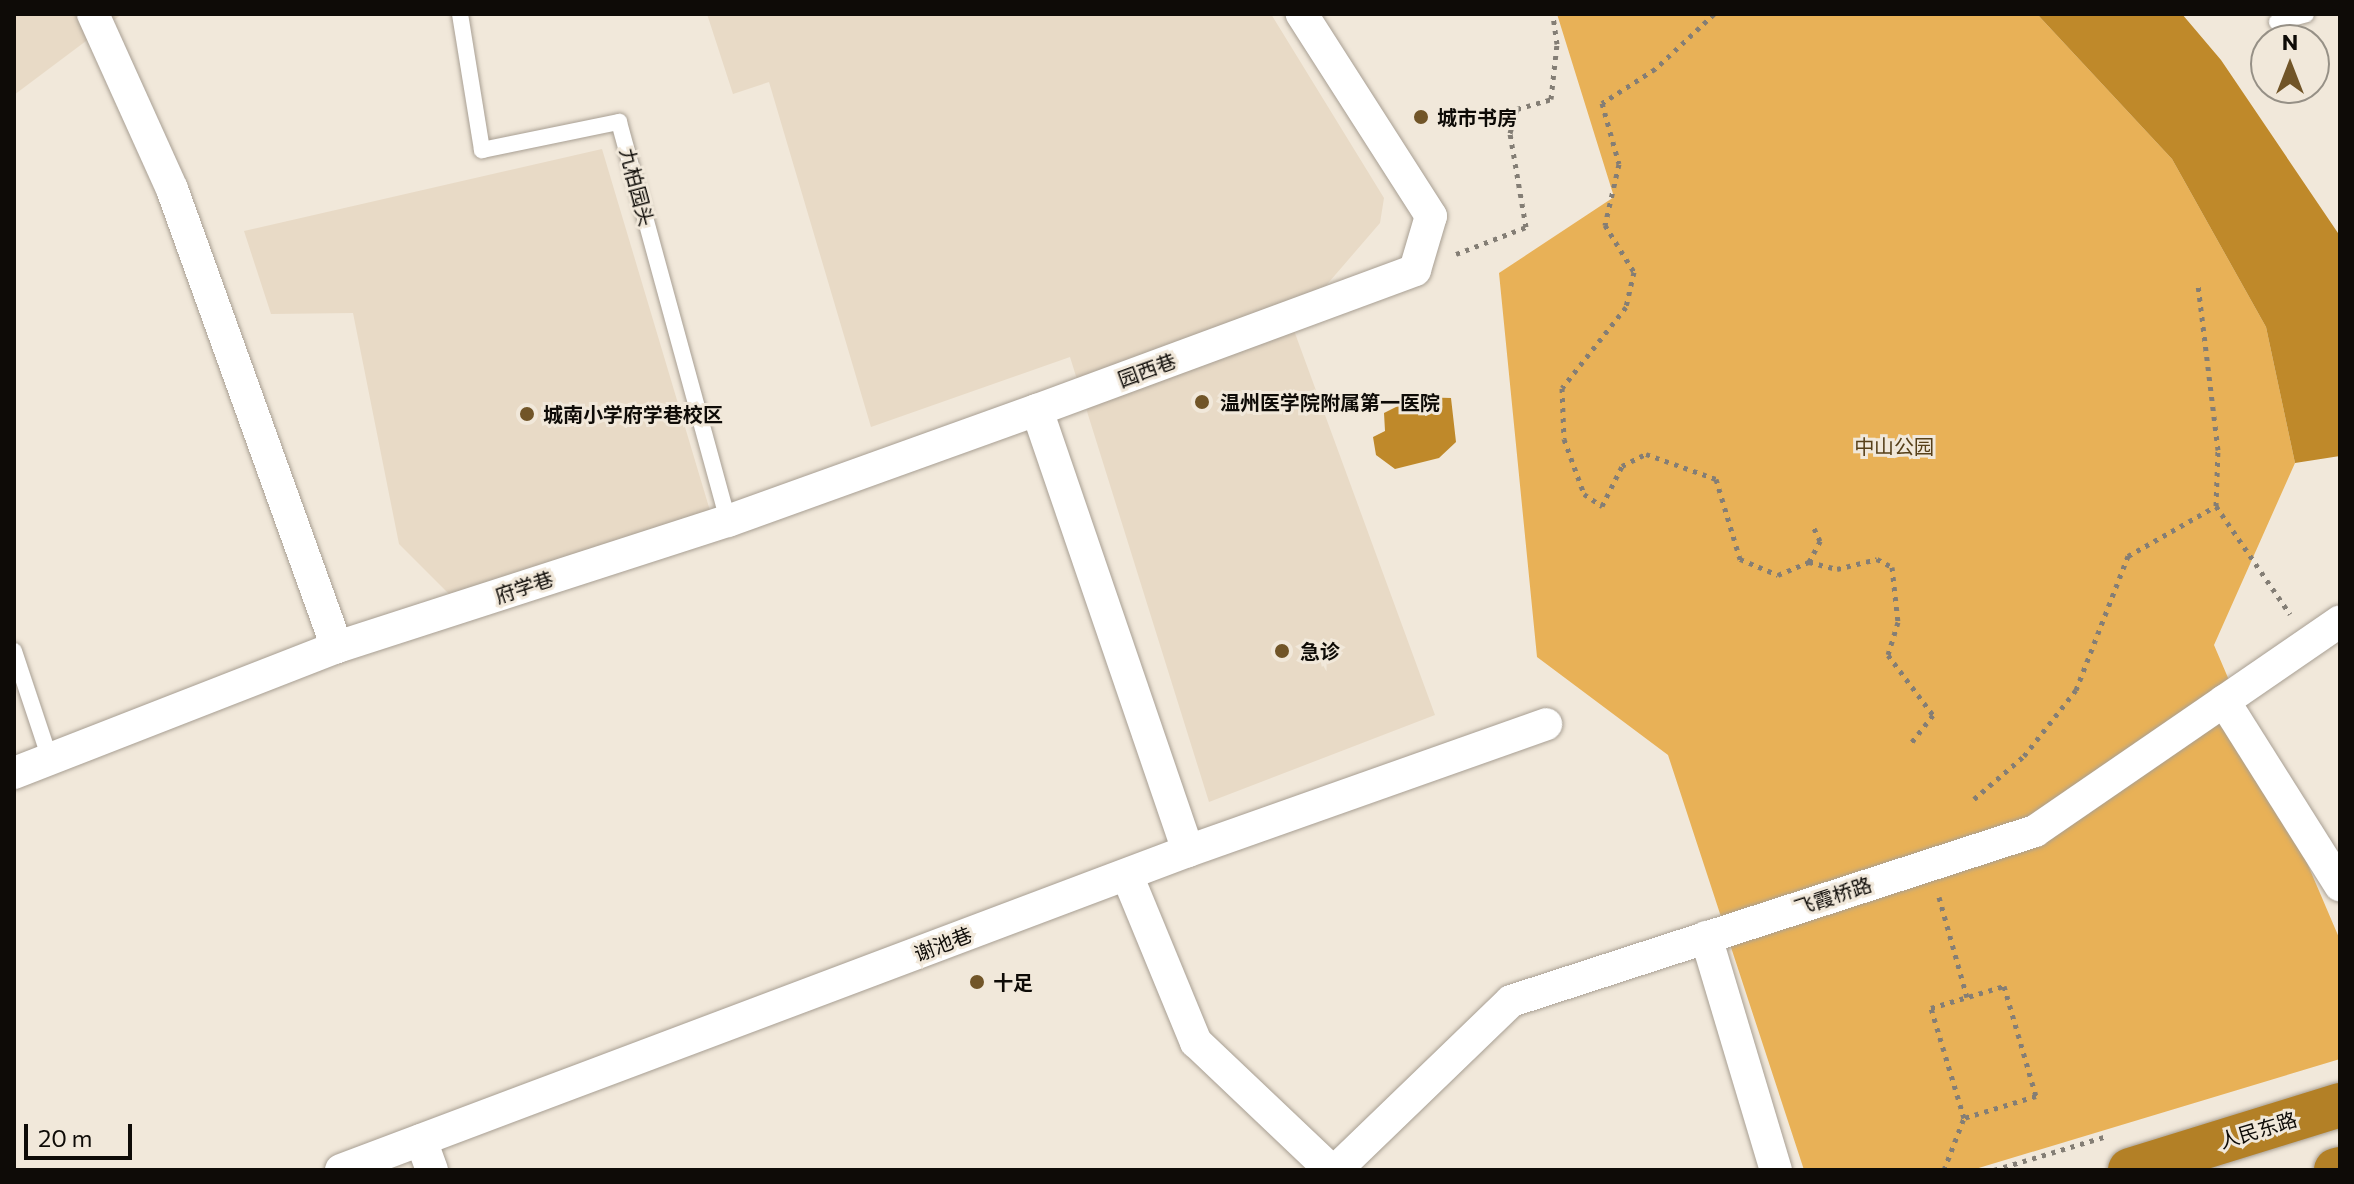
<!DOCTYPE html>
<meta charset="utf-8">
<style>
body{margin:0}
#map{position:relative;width:2354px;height:1184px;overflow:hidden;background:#f1e8da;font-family:Commissioner,"Noto Sans SC",sans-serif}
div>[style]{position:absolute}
.built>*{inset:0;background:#e8dac6}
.green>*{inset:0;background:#e8b157}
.water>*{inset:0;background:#bf892a}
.path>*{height:5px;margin-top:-2.5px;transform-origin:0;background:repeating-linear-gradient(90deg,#847e75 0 4px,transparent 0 10px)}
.roads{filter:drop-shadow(0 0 2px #a89f93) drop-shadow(0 0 2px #a89f93)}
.lane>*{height:16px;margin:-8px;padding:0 8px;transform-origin:8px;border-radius:8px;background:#fff}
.street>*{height:32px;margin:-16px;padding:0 16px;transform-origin:16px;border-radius:16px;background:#fff}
.highway>*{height:44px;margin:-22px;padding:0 22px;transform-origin:22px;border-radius:22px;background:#b38026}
.dots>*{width:22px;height:22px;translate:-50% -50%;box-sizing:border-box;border:4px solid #f1e8da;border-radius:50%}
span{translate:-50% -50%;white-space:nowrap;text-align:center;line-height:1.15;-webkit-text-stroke:6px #f1e8da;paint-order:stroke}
.poi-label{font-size:20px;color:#0e0b07;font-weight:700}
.left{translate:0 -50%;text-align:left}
.street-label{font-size:20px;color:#0e0b07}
.park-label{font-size:20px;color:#57401a}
.frame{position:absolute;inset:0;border:16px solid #0e0b07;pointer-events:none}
.north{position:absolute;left:2250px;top:24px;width:80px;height:80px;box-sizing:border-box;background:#f1e8da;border:2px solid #969086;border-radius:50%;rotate:0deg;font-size:22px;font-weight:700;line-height:32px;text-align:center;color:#0e0b07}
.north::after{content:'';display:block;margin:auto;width:28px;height:36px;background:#715528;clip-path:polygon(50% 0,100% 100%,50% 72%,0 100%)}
.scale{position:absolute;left:24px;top:1124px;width:108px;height:36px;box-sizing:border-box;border:4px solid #0e0b07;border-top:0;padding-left:10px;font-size:24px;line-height:28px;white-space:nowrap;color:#0e0b07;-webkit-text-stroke:6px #f1e8da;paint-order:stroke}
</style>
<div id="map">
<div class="built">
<div style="clip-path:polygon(14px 14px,122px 14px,14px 95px)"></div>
<div style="clip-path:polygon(707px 14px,1271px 14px,1384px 198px,1380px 223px,1292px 325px,1435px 715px,1209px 802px,1070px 357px,871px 427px,769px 82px,733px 94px)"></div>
<div style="clip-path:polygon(602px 149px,711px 514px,449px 594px,399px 544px,353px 313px,271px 314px,244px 231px)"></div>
</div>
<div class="green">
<div style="clip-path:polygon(1557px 14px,2037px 14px,2172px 159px,2266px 327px,2295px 463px,2214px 645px,2340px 940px,2340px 1059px,1972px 1170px,1804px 1170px,1668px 755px,1537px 657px,1499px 273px,1614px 197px)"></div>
</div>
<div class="water">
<div style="clip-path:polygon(2037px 14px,2182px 14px,2221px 60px,2340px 236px,2340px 456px,2295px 463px,2266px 327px,2172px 159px)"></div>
<div style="clip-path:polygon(1416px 397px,1451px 398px,1456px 442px,1439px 458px,1395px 469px,1376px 455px,1373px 437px,1385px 431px,1384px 413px)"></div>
</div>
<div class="path">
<div style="left:1714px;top:14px;width:81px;rotate:137deg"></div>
<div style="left:1655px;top:69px;width:63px;rotate:147.3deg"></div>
<div style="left:1602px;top:103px;width:63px;rotate:74.4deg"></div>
<div style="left:1619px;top:164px;width:63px;rotate:102.9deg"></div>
<div style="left:1605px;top:225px;width:55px;rotate:58.3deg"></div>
<div style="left:1634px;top:272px;width:36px;rotate:103deg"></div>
<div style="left:1626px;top:307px;width:103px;rotate:128.3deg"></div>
<div style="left:1562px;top:388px;width:51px;rotate:87.8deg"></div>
<div style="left:1564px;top:439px;width:59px;rotate:70deg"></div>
<div style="left:1584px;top:494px;width:22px;rotate:34deg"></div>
<div style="left:1602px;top:506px;width:45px;rotate:-63.4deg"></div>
<div style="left:1622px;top:466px;width:27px;rotate:-27deg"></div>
<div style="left:1646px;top:454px;width:74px;rotate:19.7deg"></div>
<div style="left:1716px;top:479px;width:84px;rotate:73.3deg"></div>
<div style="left:1740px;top:559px;width:41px;rotate:22.8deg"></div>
<div style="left:1778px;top:575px;width:34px;rotate:-23deg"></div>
<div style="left:1809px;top:562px;width:24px;rotate:-62deg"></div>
<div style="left:1820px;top:541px;width:19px;rotate:-115deg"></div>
<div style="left:1456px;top:254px;width:75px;rotate:-21.1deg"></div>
<div style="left:1526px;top:227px;width:95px;rotate:-99.7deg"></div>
<div style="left:1510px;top:133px;width:25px;rotate:-74deg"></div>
<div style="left:1517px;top:109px;width:35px;rotate:-16deg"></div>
<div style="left:1551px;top:99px;width:55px;rotate:-83.8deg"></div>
<div style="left:1557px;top:44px;width:30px;rotate:-98deg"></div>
<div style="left:2216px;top:506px;width:131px;rotate:55.6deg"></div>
<div style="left:1809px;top:562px;width:29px;rotate:14deg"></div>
<div style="left:1837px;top:569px;width:41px;rotate:-14deg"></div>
<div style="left:1877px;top:559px;width:17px;rotate:28deg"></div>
<div style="left:1892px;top:567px;width:55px;rotate:83.8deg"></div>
<div style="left:1898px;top:622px;width:34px;rotate:107deg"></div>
<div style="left:1888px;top:655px;width:75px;rotate:53.1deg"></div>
<div style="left:1933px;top:715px;width:37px;rotate:128deg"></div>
<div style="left:1974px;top:799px;width:66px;rotate:-40.7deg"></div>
<div style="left:2024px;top:756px;width:84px;rotate:-51.8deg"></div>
<div style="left:2076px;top:690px;width:144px;rotate:-68.8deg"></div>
<div style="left:2128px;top:556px;width:101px;rotate:-29.6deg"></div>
<div style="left:2216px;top:506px;width:56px;rotate:-88deg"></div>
<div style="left:2218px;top:450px;width:166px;rotate:-96.9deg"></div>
<div style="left:1939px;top:897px;width:104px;rotate:74.4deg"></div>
<div style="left:2004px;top:986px;width:115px;rotate:73.8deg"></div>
<div style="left:2036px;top:1096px;width:75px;rotate:163deg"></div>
<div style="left:1964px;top:1118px;width:115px;rotate:-106.7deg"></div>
<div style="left:1931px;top:1008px;width:76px;rotate:-16.8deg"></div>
<div style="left:1944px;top:1170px;width:56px;rotate:-69deg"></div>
<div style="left:1994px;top:1170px;width:115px;rotate:-16.7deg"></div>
</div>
<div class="roads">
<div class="lane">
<div style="left:460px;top:14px;width:138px;rotate:80.8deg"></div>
<div style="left:482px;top:150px;width:140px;rotate:-11.6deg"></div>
<div style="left:619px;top:122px;width:414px;rotate:74.7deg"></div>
<div style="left:2277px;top:22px;width:30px;rotate:-15deg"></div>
<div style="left:14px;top:651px;width:114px;rotate:71.6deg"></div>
</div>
<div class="street">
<div style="left:93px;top:14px;width:192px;rotate:65.7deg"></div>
<div style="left:172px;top:189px;width:487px;rotate:70.2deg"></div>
<div style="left:2224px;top:701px;width:218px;rotate:57.8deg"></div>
<div style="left:14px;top:773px;width:347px;rotate:-21.3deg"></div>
<div style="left:337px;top:647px;width:411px;rotate:-17.9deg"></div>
<div style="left:728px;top:521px;width:328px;rotate:-19.8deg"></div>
<div style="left:1188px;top:851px;width:466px;rotate:-108.9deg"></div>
<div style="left:1037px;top:410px;width:403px;rotate:-20.3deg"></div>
<div style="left:1415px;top:270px;width:56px;rotate:-73.5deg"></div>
<div style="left:1431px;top:216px;width:240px;rotate:-122.6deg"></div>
<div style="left:1127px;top:875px;width:181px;rotate:67.6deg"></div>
<div style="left:1196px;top:1042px;width:186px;rotate:43.5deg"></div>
<div style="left:1706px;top:937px;width:243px;rotate:73.3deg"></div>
<div style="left:421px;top:1140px;width:32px;rotate:70deg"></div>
<div style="left:341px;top:1170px;width:905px;rotate:-20.64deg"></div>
<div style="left:1188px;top:851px;width:380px;rotate:-19.5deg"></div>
<div style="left:1336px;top:1170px;width:243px;rotate:-44deg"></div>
<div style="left:1511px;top:1001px;width:551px;rotate:-17.97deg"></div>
<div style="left:2035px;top:831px;width:370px;rotate:-34.5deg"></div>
</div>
<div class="highway">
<div style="left:2130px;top:1170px;width:220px;rotate:-17.2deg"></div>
<div style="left:2336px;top:1170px;width:4px;rotate:-14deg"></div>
</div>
</div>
<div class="dots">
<div style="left:1421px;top:117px;background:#715528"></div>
<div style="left:1202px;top:402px;background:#715528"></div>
<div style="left:527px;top:414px;background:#715528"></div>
<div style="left:1282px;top:651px;background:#715528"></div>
<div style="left:977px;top:982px;background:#715528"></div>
</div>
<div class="poi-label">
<span class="left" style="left:1437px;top:117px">城市书房</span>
<span class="left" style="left:1220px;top:402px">温州医学院附属第一医院</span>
<span class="left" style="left:543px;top:414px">城南小学府学巷校区</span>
<span class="left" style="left:1300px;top:651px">急诊</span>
<span class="left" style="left:993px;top:982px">十足</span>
</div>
<div class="street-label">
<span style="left:637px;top:187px;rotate:75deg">九柏园头</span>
<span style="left:1147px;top:370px;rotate:-20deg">园西巷</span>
<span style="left:524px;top:587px;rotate:-18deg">府学巷</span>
<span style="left:1833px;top:896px;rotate:-18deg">飞霞桥路</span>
<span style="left:943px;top:944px;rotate:-21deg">谢池巷</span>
<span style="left:2258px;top:1130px;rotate:-17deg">人民东路</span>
</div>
<div class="park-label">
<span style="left:1894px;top:446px">中山公园</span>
</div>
<div class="frame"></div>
<div class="north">N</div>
<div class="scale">20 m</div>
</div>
